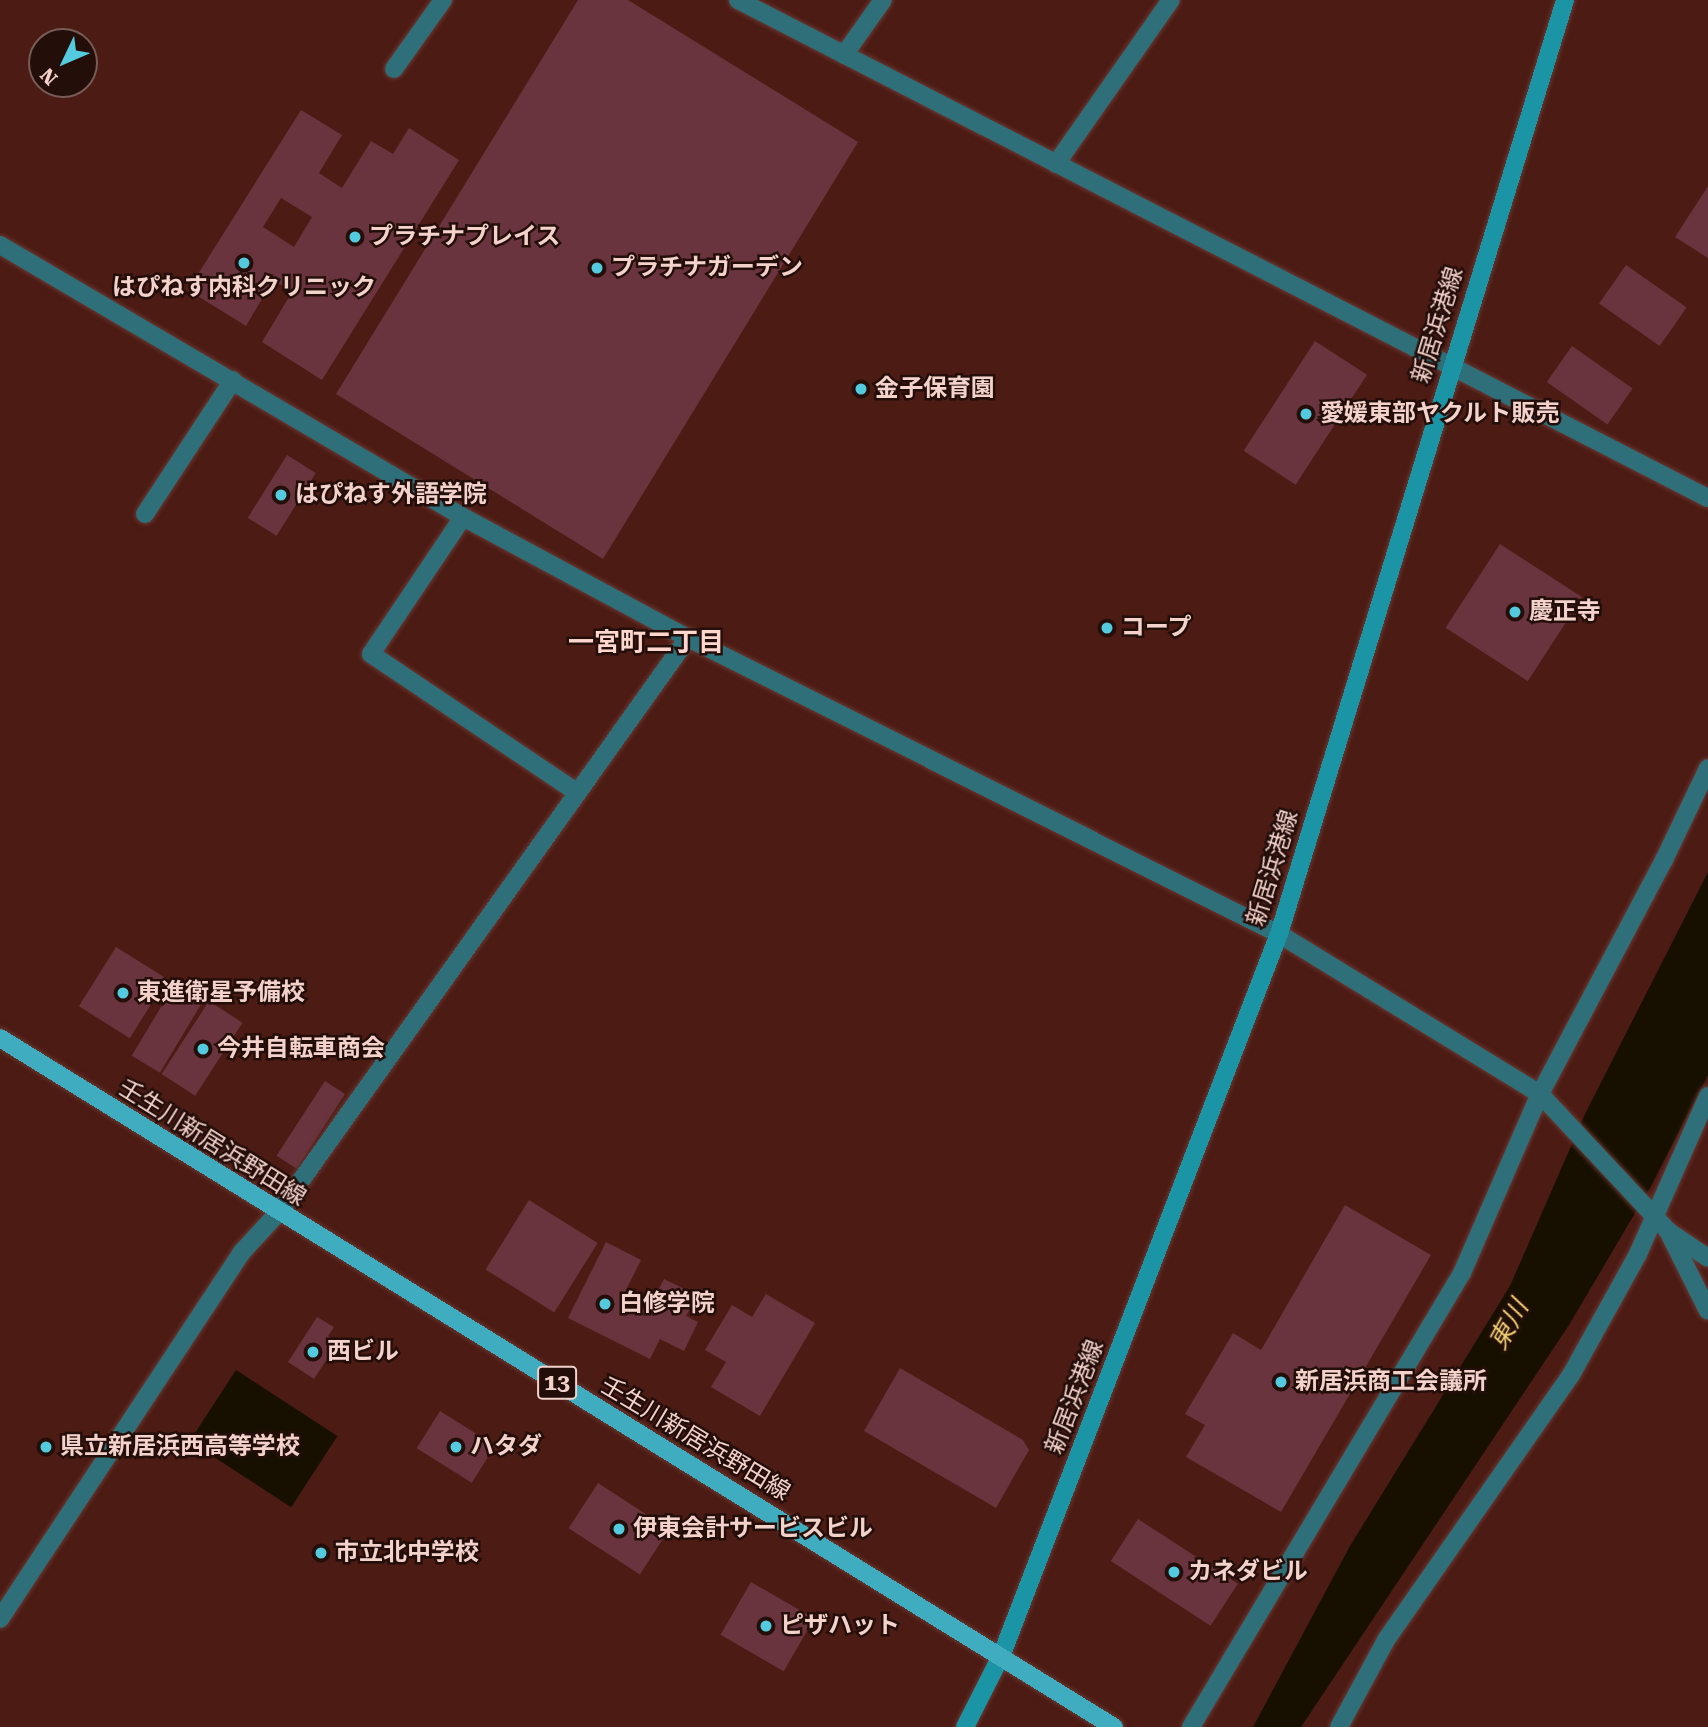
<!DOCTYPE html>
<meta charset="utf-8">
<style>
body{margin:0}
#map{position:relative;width:1708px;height:1727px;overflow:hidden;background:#4c1b14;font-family:"Roboto Serif","Noto Sans JP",serif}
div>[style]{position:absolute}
.water>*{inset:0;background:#171000;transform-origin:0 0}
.building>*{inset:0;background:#69343d;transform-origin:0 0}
.roads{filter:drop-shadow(0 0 2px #673831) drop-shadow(0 0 2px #673831)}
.minor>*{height:18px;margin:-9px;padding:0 9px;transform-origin:9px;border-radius:9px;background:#2f6f7a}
.tertiary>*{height:18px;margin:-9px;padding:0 9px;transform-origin:9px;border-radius:9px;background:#2f6f7a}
.secondary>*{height:18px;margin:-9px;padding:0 9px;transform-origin:9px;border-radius:9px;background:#1b94a5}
.primary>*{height:18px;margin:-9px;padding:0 9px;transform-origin:9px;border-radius:9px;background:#3fadbf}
.dots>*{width:19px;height:19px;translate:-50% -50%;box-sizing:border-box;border:4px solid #240e0a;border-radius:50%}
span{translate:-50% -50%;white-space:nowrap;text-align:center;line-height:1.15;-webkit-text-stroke:5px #240e0a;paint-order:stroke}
.shield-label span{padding:2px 5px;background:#240e0a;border:2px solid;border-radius:5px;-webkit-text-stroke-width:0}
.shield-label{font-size:23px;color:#f3d2cb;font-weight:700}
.poi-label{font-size:24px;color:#f3d2cb;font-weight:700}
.left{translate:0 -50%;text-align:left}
.street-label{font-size:24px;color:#f3d2cb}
.neighbourhood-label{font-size:26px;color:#fdd6ce;font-weight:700}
.water-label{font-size:26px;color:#f0cf73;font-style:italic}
.north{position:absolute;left:28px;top:28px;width:70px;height:70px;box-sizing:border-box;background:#240e0a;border:2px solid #775c57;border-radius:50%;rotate:226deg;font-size:19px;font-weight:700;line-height:28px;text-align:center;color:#f3d2cb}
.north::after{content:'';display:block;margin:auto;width:24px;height:32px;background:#54cade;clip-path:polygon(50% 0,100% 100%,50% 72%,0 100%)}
</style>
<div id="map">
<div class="water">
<div style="clip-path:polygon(1708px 872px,1708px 1075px,1651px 1186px,1569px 1325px,1301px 1727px,1253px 1727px,1350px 1546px,1510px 1286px,1585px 1114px)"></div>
<div style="left:236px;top:1370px;width:121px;height:85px;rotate:33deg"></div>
</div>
<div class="building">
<div style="clip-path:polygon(578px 0,628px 0,858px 142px,603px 559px,336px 394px)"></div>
<div style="clip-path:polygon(evenodd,301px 110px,342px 135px,319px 173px,342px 188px,371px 141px,393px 154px,409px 128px,459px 160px,322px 380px,262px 342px,292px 292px,273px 280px,246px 326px,188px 290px,301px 110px,281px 198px,312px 217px,294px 247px,263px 227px,281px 198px)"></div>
<div style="clip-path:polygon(1708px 186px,1708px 258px,1675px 237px)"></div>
<div style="left:1626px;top:265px;width:74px;height:47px;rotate:35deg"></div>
<div style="left:1315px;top:341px;width:62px;height:131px;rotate:33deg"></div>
<div style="left:1572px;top:346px;width:74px;height:44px;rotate:35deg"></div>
<div style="left:287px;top:455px;width:34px;height:74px;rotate:32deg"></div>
<div style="left:1500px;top:544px;width:98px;height:100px;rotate:33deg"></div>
<div style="left:116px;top:947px;width:60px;height:70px;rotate:32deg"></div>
<div style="left:176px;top:982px;width:33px;height:86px;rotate:31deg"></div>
<div style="left:209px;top:1001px;width:40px;height:87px;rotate:33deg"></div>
<div style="left:325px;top:1081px;width:24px;height:89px;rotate:33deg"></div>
<div style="left:529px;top:1200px;width:81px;height:82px;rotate:32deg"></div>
<div style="clip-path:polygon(1345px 1205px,1431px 1255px,1281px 1512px,1186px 1457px,1205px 1425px,1185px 1414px,1233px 1333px,1261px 1350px)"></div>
<div style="clip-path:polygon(606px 1242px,641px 1260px,622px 1298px,647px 1311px,664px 1279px,697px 1295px,686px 1316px,698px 1322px,684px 1351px,660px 1339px,650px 1359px,568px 1318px)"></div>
<div style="clip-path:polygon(766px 1294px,815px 1323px,760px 1416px,711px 1387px,726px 1362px,705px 1350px,732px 1305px,752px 1317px)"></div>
<div style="clip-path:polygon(317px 1317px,334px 1327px,328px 1336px,338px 1342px,314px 1379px,288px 1362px)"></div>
<div style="clip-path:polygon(900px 1368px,1023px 1440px,1029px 1450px,996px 1508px,864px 1431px)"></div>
<div style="left:440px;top:1411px;width:65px;height:44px;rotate:32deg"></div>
<div style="left:598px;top:1483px;width:85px;height:54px;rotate:33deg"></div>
<div style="left:1138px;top:1519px;width:119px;height:50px;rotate:33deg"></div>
<div style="left:751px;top:1582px;width:73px;height:61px;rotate:30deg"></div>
</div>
<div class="roads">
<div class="minor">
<div style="left:738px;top:0;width:1090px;rotate:27.18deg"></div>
<div style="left:844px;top:55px;width:67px;rotate:-54.7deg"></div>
<div style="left:394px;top:69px;width:85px;rotate:-54.6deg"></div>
<div style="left:1056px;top:164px;width:200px;rotate:-55deg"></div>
<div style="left:0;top:245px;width:537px;rotate:30.43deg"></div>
<div style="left:463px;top:517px;width:255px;rotate:28.3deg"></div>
<div style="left:688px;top:638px;width:661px;rotate:26.6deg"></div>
<div style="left:145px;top:514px;width:160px;rotate:-56.7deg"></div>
<div style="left:463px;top:517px;width:165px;rotate:123.9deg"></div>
<div style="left:371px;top:654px;width:247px;rotate:33.9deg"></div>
<div style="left:1668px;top:1231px;width:48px;rotate:34deg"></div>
<div style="left:0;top:1619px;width:440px;rotate:-56.6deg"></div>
<div style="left:242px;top:1252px;width:52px;rotate:-47.4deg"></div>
<div style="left:277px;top:1214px;width:708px;rotate:-54.49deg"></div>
<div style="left:1191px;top:1727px;width:529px;rotate:-59.17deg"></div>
<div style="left:1462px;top:1273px;width:195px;rotate:-66.5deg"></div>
<div style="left:1540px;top:1094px;width:265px;rotate:-62.1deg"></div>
<div style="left:1664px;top:860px;width:102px;rotate:-64.4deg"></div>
<div style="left:1339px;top:1727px;width:99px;rotate:-61.6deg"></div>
<div style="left:1386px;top:1640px;width:323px;rotate:-55.1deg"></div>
<div style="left:1571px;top:1375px;width:138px;rotate:-61deg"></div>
<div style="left:1638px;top:1254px;width:173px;rotate:-66.1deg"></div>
</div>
<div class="tertiary">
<div style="left:1279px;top:934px;width:306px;rotate:31.5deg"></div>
<div style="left:1540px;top:1094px;width:187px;rotate:46.9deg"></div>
<div style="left:1668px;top:1231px;width:89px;rotate:63.4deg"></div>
</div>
<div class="secondary">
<div style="left:965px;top:1727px;width:82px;rotate:-63.1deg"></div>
<div style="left:1002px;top:1654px;width:771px;rotate:-68.96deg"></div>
<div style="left:1279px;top:934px;width:977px;rotate:-72.97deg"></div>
</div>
<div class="primary">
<div style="left:0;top:1038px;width:1310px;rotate:31.74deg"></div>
</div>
</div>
<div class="dots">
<div style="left:355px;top:237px;background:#54cade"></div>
<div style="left:244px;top:263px;background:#54cade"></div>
<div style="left:597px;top:268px;background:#54cade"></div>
<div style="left:861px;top:389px;background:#54cade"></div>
<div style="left:1306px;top:414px;background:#54cade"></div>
<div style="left:281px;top:495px;background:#54cade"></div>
<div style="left:1515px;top:612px;background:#54cade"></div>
<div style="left:1107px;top:628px;background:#54cade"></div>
<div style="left:123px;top:993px;background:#54cade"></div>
<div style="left:203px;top:1049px;background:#54cade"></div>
<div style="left:605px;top:1304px;background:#54cade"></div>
<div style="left:313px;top:1352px;background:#54cade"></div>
<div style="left:1281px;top:1382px;background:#54cade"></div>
<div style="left:46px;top:1447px;background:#54cade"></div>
<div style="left:456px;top:1447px;background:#54cade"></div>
<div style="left:619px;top:1529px;background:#54cade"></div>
<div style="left:321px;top:1553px;background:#54cade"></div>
<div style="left:1174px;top:1572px;background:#54cade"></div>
<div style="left:766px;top:1626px;background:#54cade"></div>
</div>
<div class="shield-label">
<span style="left:557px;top:1383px">13</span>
</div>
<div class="poi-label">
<span class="left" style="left:369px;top:237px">プラチナプレイス</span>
<span class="left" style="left:611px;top:268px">プラチナガーデン</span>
<span style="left:244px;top:288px">はぴねす内科クリニック</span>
<span class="left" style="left:875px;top:389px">金子保育園</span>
<span class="left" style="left:1320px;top:414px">愛媛東部ヤクルト販売</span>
<span class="left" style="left:295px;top:495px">はぴねす外語学院</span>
<span class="left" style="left:1529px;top:612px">慶正寺</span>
<span class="left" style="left:1121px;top:628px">コープ</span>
<span class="left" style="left:137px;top:993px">東進衛星予備校</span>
<span class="left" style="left:217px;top:1049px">今井自転車商会</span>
<span class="left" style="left:619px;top:1304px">白修学院</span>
<span class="left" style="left:327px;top:1352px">西ビル</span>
<span class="left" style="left:1295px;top:1382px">新居浜商工会議所</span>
<span class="left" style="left:60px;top:1447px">県立新居浜西高等学校</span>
<span class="left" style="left:470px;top:1447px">ハタダ</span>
<span class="left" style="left:633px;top:1529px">伊東会計サービスビル</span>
<span class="left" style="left:335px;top:1553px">市立北中学校</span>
<span class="left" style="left:1188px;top:1572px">カネダビル</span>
<span class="left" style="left:780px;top:1626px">ピザハット</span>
</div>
<div class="street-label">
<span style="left:1438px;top:325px;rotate:-73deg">新居浜港線</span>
<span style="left:1273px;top:868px;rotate:-73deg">新居浜港線</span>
<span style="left:212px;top:1143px;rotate:32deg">壬生川新居浜野田線</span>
<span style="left:1075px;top:1397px;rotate:-69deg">新居浜港線</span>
<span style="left:695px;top:1439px;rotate:31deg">壬生川新居浜野田線</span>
</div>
<div class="neighbourhood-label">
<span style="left:646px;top:643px">一宮町二丁目</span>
</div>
<div class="water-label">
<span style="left:1509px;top:1325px;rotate:-61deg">東川</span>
</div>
<div class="north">N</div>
</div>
